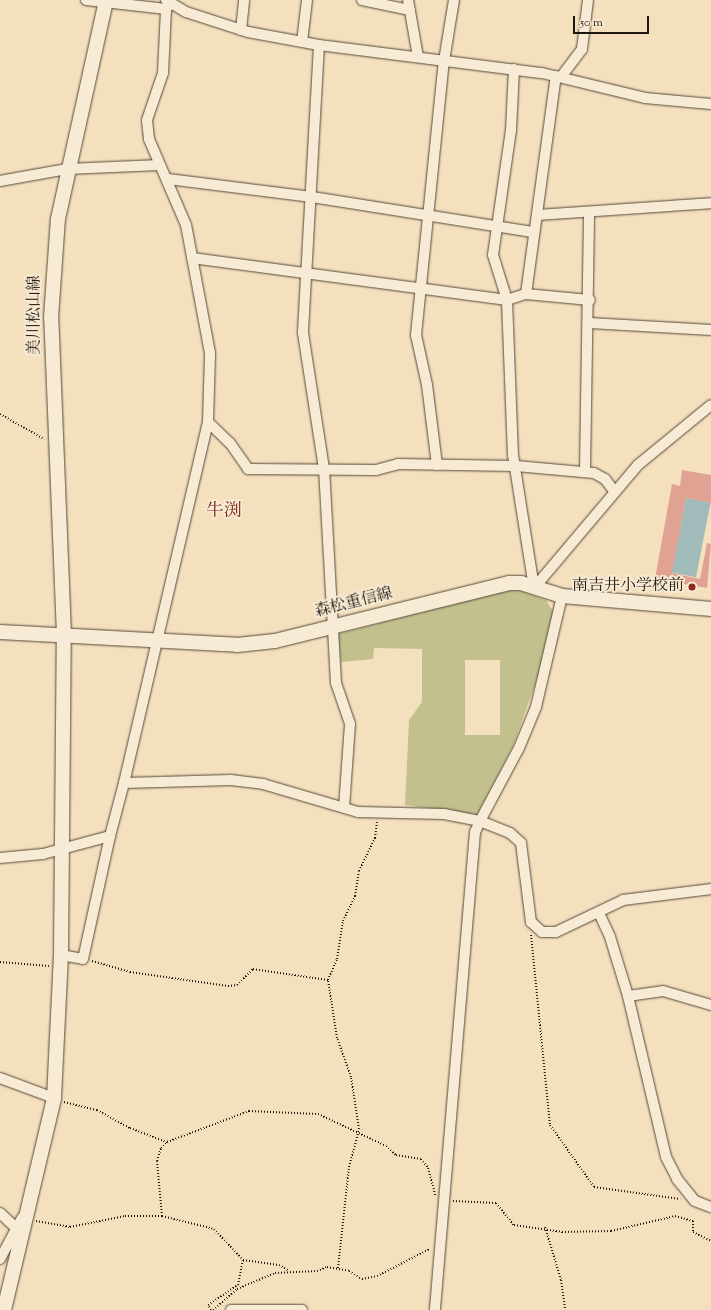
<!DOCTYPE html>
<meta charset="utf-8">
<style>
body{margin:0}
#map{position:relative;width:711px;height:1310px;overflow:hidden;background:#f5e0be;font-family:"Sorts Mill Goudy","Noto Serif JP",serif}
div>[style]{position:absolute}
.green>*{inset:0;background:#c2c18e}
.water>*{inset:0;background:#a0bbba;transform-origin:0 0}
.building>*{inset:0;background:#e0a393}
.path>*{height:2px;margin-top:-1px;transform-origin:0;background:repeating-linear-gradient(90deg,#1f160d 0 1px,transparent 0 3px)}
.roads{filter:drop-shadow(0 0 1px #544839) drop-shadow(0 0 1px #544839)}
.street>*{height:10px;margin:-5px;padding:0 5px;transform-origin:5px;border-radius:5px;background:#f8ebd5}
.secondary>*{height:14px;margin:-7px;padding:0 7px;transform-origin:7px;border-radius:7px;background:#f8ebd5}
.dots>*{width:11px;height:11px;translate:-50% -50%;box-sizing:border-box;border:2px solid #f8ebd5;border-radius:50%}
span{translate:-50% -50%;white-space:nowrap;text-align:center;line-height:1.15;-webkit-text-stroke:3.5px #f8ebd5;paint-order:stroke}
.street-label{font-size:16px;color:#1f160d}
.poi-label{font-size:16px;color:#1f160d}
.right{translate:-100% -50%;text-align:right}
.quarter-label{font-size:18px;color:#7a1f14}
.scale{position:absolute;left:573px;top:16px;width:76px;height:18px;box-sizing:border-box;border:2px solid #1f160d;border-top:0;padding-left:5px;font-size:12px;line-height:14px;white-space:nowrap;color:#1f160d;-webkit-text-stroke:3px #f8ebd5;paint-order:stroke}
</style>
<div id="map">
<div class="green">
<div style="clip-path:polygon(evenodd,506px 590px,521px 591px,546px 600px,554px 613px,540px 671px,513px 746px,477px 815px,405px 805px,409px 720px,422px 702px,422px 649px,374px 648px,373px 659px,341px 662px,338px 634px,506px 590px,465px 660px,500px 660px,500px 735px,465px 735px,465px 660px)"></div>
</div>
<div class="water">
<div style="left:686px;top:498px;width:25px;height:76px;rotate:11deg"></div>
</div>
<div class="building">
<div style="clip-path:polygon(682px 470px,711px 475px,711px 503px,686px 498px,672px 573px,700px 579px,707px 543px,711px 544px,707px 588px,655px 579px,672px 484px,680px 486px)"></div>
</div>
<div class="path">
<div style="left:0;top:414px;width:51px;rotate:29.6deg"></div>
<div style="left:531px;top:935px;width:191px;rotate:84.3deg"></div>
<div style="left:550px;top:1125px;width:76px;rotate:54.6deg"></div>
<div style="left:594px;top:1187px;width:87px;rotate:7.9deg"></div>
<div style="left:92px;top:961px;width:40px;rotate:16deg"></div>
<div style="left:130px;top:972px;width:99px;rotate:8.1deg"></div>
<div style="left:228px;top:986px;width:9px;rotate:-6deg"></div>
<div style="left:237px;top:985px;width:23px;rotate:-45deg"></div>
<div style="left:253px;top:969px;width:76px;rotate:8.3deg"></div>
<div style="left:0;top:962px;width:49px;rotate:4.7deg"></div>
<div style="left:64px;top:1102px;width:34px;rotate:14deg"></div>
<div style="left:97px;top:1110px;width:38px;rotate:29deg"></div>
<div style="left:130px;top:1128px;width:40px;rotate:21deg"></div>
<div style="left:453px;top:1201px;width:43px;rotate:2.7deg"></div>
<div style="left:496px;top:1203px;width:28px;rotate:51deg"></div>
<div style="left:514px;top:1225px;width:49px;rotate:8.3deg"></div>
<div style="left:562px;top:1232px;width:49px;rotate:-1.2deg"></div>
<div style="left:611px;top:1231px;width:66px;rotate:-13.2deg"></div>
<div style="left:675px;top:1216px;width:19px;rotate:16deg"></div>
<div style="left:693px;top:1221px;width:11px;rotate:90deg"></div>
<div style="left:693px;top:1232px;width:20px;rotate:27deg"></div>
<div style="left:162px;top:1216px;width:55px;rotate:-95.2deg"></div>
<div style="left:157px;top:1161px;width:14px;rotate:-73deg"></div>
<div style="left:161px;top:1148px;width:8px;rotate:-45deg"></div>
<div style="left:167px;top:1142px;width:88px;rotate:-20.7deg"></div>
<div style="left:249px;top:1111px;width:69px;rotate:2.5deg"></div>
<div style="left:318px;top:1114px;width:75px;rotate:25.2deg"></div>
<div style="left:386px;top:1146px;width:13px;rotate:42deg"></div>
<div style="left:396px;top:1155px;width:25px;rotate:9deg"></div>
<div style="left:421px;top:1159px;width:11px;rotate:52deg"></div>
<div style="left:428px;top:1168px;width:28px;rotate:75deg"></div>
<div style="left:36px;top:1221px;width:35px;rotate:10deg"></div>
<div style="left:70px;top:1227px;width:56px;rotate:-11.3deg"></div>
<div style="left:125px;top:1216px;width:37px"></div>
<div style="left:162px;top:1216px;width:54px;rotate:14deg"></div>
<div style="left:214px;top:1229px;width:42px;rotate:46.9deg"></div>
<div style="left:545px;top:1227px;width:55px;rotate:73.2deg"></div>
<div style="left:561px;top:1280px;width:30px;rotate:82deg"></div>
<div style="left:338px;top:1268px;width:102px;rotate:-83.8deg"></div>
<div style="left:349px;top:1167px;width:39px;rotate:-75deg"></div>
<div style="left:359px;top:1129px;width:53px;rotate:-98.7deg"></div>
<div style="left:351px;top:1077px;width:41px;rotate:-109.7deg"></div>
<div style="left:337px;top:1038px;width:59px;rotate:-98.8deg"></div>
<div style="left:328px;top:980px;width:23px;rotate:-67deg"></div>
<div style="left:337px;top:959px;width:38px;rotate:-81deg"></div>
<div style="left:343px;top:921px;width:28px;rotate:-64deg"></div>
<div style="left:355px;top:896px;width:25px;rotate:-81deg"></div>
<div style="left:359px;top:871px;width:37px;rotate:-64deg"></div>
<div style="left:375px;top:838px;width:16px;rotate:-83deg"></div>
<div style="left:211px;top:1310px;width:6px;rotate:-121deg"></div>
<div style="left:208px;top:1305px;width:36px;rotate:-34deg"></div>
<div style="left:238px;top:1285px;width:25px;rotate:-79deg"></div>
<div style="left:243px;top:1260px;width:36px;rotate:8deg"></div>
<div style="left:279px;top:1265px;width:12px;rotate:31deg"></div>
<div style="left:213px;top:1310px;width:32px;rotate:-41deg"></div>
<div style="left:237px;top:1289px;width:41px;rotate:-22.8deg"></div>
<div style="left:275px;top:1273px;width:42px;rotate:-2.7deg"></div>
<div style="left:317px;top:1271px;width:11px;rotate:-22deg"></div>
<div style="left:327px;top:1267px;width:22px;rotate:10deg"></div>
<div style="left:349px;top:1271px;width:15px;rotate:32deg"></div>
<div style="left:362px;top:1279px;width:15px;rotate:-11deg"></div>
<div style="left:377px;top:1276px;width:59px;rotate:-27deg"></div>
</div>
<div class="roads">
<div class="street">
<div style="left:86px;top:0;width:81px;rotate:6.4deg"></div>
<div style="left:166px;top:9px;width:6px;rotate:-51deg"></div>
<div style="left:166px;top:0;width:23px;rotate:31deg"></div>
<div style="left:186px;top:12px;width:65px;rotate:17.9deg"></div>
<div style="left:248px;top:32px;width:72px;rotate:10.4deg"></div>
<div style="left:319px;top:45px;width:225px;rotate:7.2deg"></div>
<div style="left:542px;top:73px;width:106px;rotate:13.6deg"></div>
<div style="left:645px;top:98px;width:66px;rotate:5.2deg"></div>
<div style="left:362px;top:0;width:49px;rotate:11.8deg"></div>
<div style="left:408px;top:0;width:58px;rotate:80deg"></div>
<div style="left:241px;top:30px;width:30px;rotate:-84deg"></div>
<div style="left:302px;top:42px;width:42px;rotate:-83.2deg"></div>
<div style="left:319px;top:45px;width:288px;rotate:93.2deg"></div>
<div style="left:303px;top:333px;width:137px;rotate:81.2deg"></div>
<div style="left:324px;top:468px;width:215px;rotate:86.8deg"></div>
<div style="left:336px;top:683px;width:43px;rotate:71.1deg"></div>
<div style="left:350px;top:724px;width:84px;rotate:94.1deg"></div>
<div style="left:514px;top:69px;width:61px;rotate:92.8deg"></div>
<div style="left:511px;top:130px;width:126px;rotate:98.2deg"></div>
<div style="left:493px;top:255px;width:47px;rotate:72.7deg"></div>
<div style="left:507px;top:300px;width:155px;rotate:87.8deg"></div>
<div style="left:513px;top:455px;width:135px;rotate:81deg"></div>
<div style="left:561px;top:77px;width:35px;rotate:-53deg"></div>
<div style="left:582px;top:49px;width:49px;rotate:-83deg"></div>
<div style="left:168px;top:179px;width:145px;rotate:7.1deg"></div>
<div style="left:312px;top:197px;width:225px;rotate:9deg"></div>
<div style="left:0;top:181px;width:68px;rotate:-10.2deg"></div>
<div style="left:67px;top:169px;width:93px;rotate:-2.5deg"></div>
<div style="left:537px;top:215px;width:174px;rotate:-3.9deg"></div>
<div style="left:192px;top:258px;width:318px;rotate:7.6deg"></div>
<div style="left:507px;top:300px;width:20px;rotate:-18deg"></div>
<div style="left:526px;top:294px;width:64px;rotate:5.4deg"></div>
<div style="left:526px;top:294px;width:220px;rotate:-82.2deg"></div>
<div style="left:590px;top:323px;width:121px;rotate:3.3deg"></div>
<div style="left:208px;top:422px;width:30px;rotate:44deg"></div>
<div style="left:230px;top:443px;width:32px;rotate:55deg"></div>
<div style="left:248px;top:469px;width:128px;rotate:0.4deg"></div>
<div style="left:376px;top:470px;width:23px;rotate:-15deg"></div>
<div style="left:398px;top:464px;width:118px;rotate:1deg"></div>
<div style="left:516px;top:466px;width:78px;rotate:5.1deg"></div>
<div style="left:594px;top:473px;width:13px;rotate:29deg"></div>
<div style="left:605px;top:479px;width:15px;rotate:53deg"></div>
<div style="left:437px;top:465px;width:81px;rotate:-97.1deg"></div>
<div style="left:427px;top:385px;width:51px;rotate:-102.4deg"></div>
<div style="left:416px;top:335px;width:275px;rotate:-84.2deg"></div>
<div style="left:444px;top:61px;width:62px;rotate:-80.7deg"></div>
<div style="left:585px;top:471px;width:258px;rotate:-89.1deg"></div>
<div style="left:534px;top:588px;width:161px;rotate:-49.8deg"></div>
<div style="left:638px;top:465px;width:94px;rotate:-39.4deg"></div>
<div style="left:562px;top:596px;width:114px;rotate:103.2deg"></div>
<div style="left:536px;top:707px;width:44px;rotate:112.5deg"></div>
<div style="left:519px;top:748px;width:83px;rotate:118.1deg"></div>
<div style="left:480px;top:821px;width:32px;rotate:22deg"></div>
<div style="left:510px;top:833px;width:15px;rotate:42deg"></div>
<div style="left:521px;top:843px;width:80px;rotate:82.8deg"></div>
<div style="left:531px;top:922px;width:15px;rotate:42deg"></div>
<div style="left:542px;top:932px;width:14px"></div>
<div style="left:556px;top:932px;width:74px;rotate:-25.5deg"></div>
<div style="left:623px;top:900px;width:89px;rotate:-7.1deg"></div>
<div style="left:124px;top:783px;width:371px;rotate:-76.9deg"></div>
<div style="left:208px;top:422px;width:69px;rotate:-88.3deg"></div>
<div style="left:210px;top:353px;width:130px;rotate:-100.6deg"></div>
<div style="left:186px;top:225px;width:94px;rotate:-113.3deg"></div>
<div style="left:149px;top:139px;width:19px;rotate:-96deg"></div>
<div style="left:147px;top:120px;width:50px;rotate:-71.2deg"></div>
<div style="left:163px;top:73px;width:64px;rotate:-87.3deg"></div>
<div style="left:0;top:858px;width:43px;rotate:-5.3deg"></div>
<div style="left:43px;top:854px;width:69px;rotate:-15deg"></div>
<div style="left:110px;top:836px;width:55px;rotate:-75.2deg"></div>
<div style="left:124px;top:783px;width:107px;rotate:-1.6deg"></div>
<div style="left:231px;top:780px;width:32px;rotate:7deg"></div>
<div style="left:263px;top:784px;width:99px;rotate:16.4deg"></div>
<div style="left:358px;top:812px;width:86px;rotate:1.3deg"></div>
<div style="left:444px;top:814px;width:37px;rotate:11deg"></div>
<div style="left:480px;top:821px;width:12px;rotate:114deg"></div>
<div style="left:475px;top:832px;width:480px;rotate:94.8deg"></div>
<div style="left:599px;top:913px;width:26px;rotate:65deg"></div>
<div style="left:610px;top:937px;width:62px;rotate:73deg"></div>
<div style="left:628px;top:996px;width:165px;rotate:76.7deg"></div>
<div style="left:666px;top:1157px;width:25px;rotate:63deg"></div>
<div style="left:677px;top:1179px;width:28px;rotate:51deg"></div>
<div style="left:695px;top:1201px;width:17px;rotate:21deg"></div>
<div style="left:61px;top:955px;width:22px;rotate:10deg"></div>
<div style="left:83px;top:959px;width:126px;rotate:-77.6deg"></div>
<div style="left:628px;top:996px;width:35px;rotate:-8deg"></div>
<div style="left:663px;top:991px;width:50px;rotate:16.3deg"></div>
<div style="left:0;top:1078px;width:58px;rotate:20.3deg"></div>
<div style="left:0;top:1213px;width:22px;rotate:43deg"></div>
<div style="left:0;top:1259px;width:47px;rotate:-61.8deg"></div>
<div style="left:231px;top:1310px;width:71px"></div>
</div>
<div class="secondary">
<div style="left:0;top:632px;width:237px;rotate:3.1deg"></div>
<div style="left:237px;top:645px;width:38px;rotate:-6deg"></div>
<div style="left:275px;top:641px;width:241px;rotate:-13.9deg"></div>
<div style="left:509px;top:583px;width:12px"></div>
<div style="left:521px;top:583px;width:43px;rotate:17.6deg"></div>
<div style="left:562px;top:596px;width:150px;rotate:5deg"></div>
<div style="left:4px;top:1310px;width:218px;rotate:-76.7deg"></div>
<div style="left:54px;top:1098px;width:143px;rotate:-87.2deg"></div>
<div style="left:61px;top:955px;width:320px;rotate:-89.5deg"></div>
<div style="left:64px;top:635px;width:317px;rotate:-92.3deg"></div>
<div style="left:51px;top:318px;width:99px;rotate:-86deg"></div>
<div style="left:58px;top:219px;width:224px;rotate:-77.6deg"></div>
</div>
</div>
<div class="dots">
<div style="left:692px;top:587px;background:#8f2418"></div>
</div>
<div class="street-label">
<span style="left:36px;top:315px;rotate:-90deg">美川松山線</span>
<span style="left:354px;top:604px;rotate:-14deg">森松重信線</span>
</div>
<div class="poi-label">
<span class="right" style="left:684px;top:587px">南吉井小学校前</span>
</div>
<div class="quarter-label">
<span style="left:224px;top:512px">牛渕</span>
</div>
<div class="scale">50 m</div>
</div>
